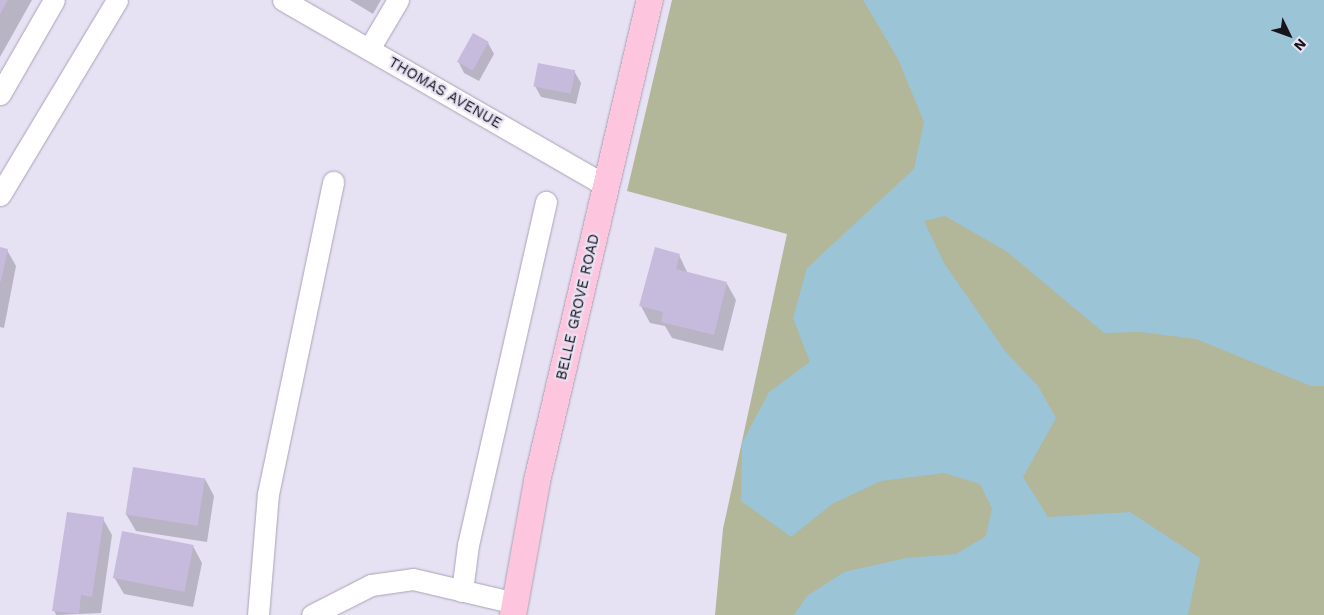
<!DOCTYPE html>
<style>
body{margin:0}
#map{position:relative;width:1324px;height:615px;overflow:hidden;background:#e7e1f4;font-family:"Work Sans",sans-serif}
div>[style]{position:absolute}
.green>*{inset:0;background:#b1b798}
.water>*{inset:0;background:#9bc4d7}
.shadow>*{inset:0;background:#0003}
.building>*{inset:0;background:#c6badd;transform-origin:0 0}
.roads{filter:drop-shadow(0 0 1px #a9a3b5) drop-shadow(0 0 1px #a9a3b5)}
.minor>*{height:21px;margin:-10.5px;padding:0 10.5px;transform-origin:10.5px;border-radius:10.5px;background:#fff}
.major>*{height:26px;margin:-13px;padding:0 13px;transform-origin:13px;border-radius:13px;background:#fec6de}
span{translate:-50% -50%;white-space:nowrap;text-align:center;line-height:1.15;-webkit-text-stroke:4.5px #e7e1f4;paint-order:stroke}
.street-label{font-size:15px;color:#17151b}
.north{position:absolute;left:1264px;top:10px;width:50px;height:50px;-webkit-text-stroke:4px #e7e1f4;paint-order:stroke;rotate:132deg;font-size:14px;font-weight:700;line-height:20px;text-align:center;color:#17151b}
.north::after{content:'';display:block;margin:auto;width:18px;height:22px;background:#17151b;clip-path:polygon(50% 0,100% 100%,50% 72%,0 100%)}
</style>
<div id="map">
<div class="green">
<div style="clip-path:polygon(672px 0,1324px 0,1324px 615px,715px 615px,723px 529px,787px 234px,627px 191px)"></div>
</div>
<div class="water">
<div style="clip-path:polygon(863px 0,1324px 0,1324px 386px,1311px 386px,1196px 339px,1141px 332px,1104px 333px,1006px 251px,945px 216px,924px 221px,944px 263px,1005px 351px,1038px 386px,1056px 418px,1023px 477px,1048px 517px,1130px 512px,1200px 558px,1188px 615px,794px 615px,807px 596px,844px 572px,906px 558px,956px 554px,986px 536px,992px 508px,980px 484px,944px 473px,881px 481px,832px 504px,791px 537px,741px 501px,742px 443px,769px 392px,810px 362px,793px 318px,807px 268px,914px 169px,924px 122px,898px 59px)"></div>
</div>
<div class="shadow">
<div style="clip-path:polygon(0 0,32px 0,0 57px)"></div>
<div style="clip-path:polygon(350px 0,381px 0,373px 14px)"></div>
<div style="clip-path:polygon(488px 43px,494px 54px,479px 81px,464px 73px,458px 61px)"></div>
<div style="clip-path:polygon(574px 71px,581px 83px,576px 104px,541px 97px,535px 86px)"></div>
<div style="clip-path:polygon(0 248px,7px 250px,16px 266px,4px 328px,0 327px)"></div>
<div style="clip-path:polygon(679px 255px,688px 274px,727px 284px,736px 300px,723px 351px,672px 338px,665px 326px,650px 323px,641px 306px)"></div>
<div style="clip-path:polygon(205px 479px,214px 496px,207px 542px,136px 531px,126px 514px)"></div>
<div style="clip-path:polygon(103px 519px,112px 535px,101px 613px,56px 615px,54px 610px)"></div>
<div style="clip-path:polygon(193px 546px,202px 563px,193px 607px,124px 594px,114px 577px)"></div>
</div>
<div class="building">
<div style="clip-path:polygon(0 0,8px 0,0 14px)"></div>
<div style="left:473px;top:33px;width:18px;height:33px;rotate:29deg"></div>
<div style="left:538px;top:63px;width:38px;height:24px;rotate:11deg"></div>
<div style="clip-path:polygon(0 247px,8px 249px,1px 281px,0 281px)"></div>
<div style="clip-path:polygon(655px 247px,680px 254px,676px 269px,727px 282px,714px 335px,661px 322px,663px 312px,639px 306px)"></div>
<div style="left:133px;top:467px;width:73px;height:48px;rotate:9deg"></div>
<div style="clip-path:polygon(67px 512px,104px 517px,92px 597px,81px 595px,79px 614px,52px 611px)"></div>
<div style="left:122px;top:531px;width:73px;height:48px;rotate:11deg"></div>
</div>
<div class="roads">
<div class="minor">
<div style="left:283px;top:0;width:373px;rotate:29.9deg"></div>
<div style="left:369px;top:49px;width:57px;rotate:-59.4deg"></div>
<div style="left:0;top:94px;width:108px;rotate:-60.1deg"></div>
<div style="left:0;top:195px;width:227px;rotate:-59deg"></div>
<div style="left:462px;top:591px;width:46px;rotate:-82.6deg"></div>
<div style="left:468px;top:545px;width:352px;rotate:-77.2deg"></div>
<div style="left:258px;top:615px;width:121px;rotate:-85.3deg"></div>
<div style="left:268px;top:494px;width:319px;rotate:-78.2deg"></div>
<div style="left:312px;top:615px;width:66px;rotate:-27deg"></div>
<div style="left:371px;top:585px;width:42px;rotate:-8.1deg"></div>
<div style="left:413px;top:579px;width:105px;rotate:13.2deg"></div>
</div>
<div class="major">
<div style="left:513px;top:615px;width:136px;rotate:-79.8deg"></div>
<div style="left:537px;top:481px;width:494px;rotate:-76.8deg"></div>
</div>
</div>
<div class="street-label">
<span style="left:445px;top:93px;rotate:30deg">THOMAS AVENUE</span>
<span style="left:578px;top:307px;rotate:-77deg">BELLE GROVE ROAD</span>
</div>
<div class="north">N</div>
</div>
